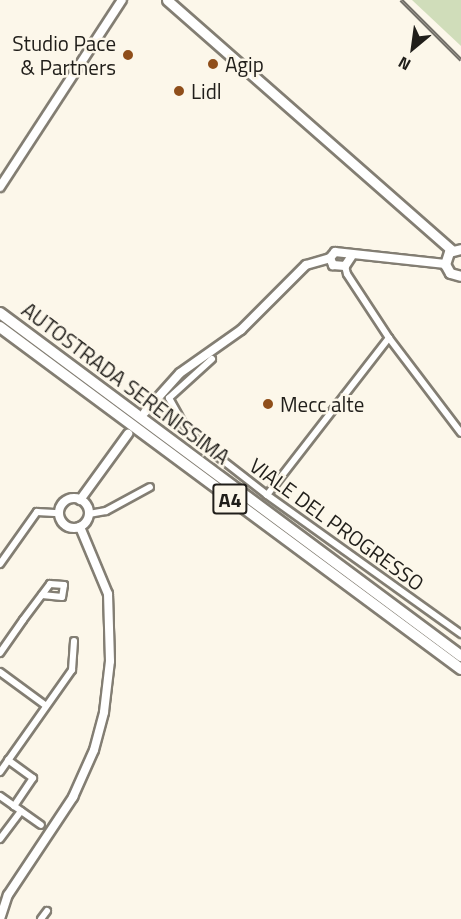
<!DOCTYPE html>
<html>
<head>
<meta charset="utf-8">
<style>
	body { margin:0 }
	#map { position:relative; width:461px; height:919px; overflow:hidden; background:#fcf7ea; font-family:"Titillium Web",sans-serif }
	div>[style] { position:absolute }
	.green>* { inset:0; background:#d0ddba }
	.roads { filter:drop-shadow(2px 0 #837e73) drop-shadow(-2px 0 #837e73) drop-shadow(0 2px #837e73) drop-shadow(0 -2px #837e73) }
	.street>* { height:6px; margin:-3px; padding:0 3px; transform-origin:3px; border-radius:3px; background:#fff }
	.secondary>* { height:8px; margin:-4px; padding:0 4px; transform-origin:4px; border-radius:4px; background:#fff }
	.secondary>.ring { margin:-4px; padding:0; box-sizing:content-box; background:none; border:8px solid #fff; border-radius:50% }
	.primary>* { height:9px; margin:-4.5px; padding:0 4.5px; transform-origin:4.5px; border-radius:4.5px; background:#fff }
	.highway>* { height:10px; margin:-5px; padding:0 5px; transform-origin:5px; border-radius:5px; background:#fff }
	.rail>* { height:4px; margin-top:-2px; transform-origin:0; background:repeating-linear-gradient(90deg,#fcf7ea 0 4.5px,#74716a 0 9px); box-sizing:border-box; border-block:2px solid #74716a }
	.dots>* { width:16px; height:16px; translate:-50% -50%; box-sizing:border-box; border:3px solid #fcf7ea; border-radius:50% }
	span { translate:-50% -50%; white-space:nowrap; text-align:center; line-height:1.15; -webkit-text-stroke:5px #fcf7ea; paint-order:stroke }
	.shield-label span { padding:2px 4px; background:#fcf7ea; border:2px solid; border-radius:4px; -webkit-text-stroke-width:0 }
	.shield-label { font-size:20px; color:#201e1a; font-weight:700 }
	.poi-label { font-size:21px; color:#201e1a }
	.right { translate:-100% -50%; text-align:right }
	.left { translate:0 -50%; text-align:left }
	.street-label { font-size:21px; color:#201e1a }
	.north { position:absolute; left:383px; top:18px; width:60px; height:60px; -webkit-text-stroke:4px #fcf7ea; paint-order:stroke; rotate:209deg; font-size:16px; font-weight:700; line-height:24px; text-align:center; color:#201e1a }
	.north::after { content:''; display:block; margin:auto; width:21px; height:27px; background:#201e1a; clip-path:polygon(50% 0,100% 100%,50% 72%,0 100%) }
</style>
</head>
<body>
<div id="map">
	<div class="green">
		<div style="clip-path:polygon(412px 0,461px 0,461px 46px)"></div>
	</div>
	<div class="roads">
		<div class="street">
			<div style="left:345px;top:266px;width:8px;rotate:76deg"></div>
			<div style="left:347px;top:274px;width:77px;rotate:56.7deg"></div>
			<div style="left:389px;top:338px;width:119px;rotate:52.8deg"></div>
			<div style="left:212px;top:359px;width:58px;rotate:137.8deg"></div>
			<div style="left:169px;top:398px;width:41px;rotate:60.9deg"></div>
			<div style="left:189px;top:434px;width:99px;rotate:38deg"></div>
			<div style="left:267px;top:495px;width:239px;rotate:35.6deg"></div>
			<div style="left:267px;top:495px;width:199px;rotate:-52.2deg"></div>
			<div style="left:89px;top:514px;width:17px;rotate:-10deg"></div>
			<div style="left:106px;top:511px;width:50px;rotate:-28.6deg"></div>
			<div style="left:0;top:564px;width:64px;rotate:-54.6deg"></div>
			<div style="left:37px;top:512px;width:22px;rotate:3deg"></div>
			<div style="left:0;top:653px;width:40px;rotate:-55.1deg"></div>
			<div style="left:23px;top:620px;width:45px;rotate:-53.1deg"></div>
			<div style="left:50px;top:584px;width:14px;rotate:4deg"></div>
			<div style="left:64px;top:585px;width:12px;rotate:99deg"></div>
			<div style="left:62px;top:597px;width:20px;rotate:-174deg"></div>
			<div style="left:0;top:672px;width:56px;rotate:36.3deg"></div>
			<div style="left:8px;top:760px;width:31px;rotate:36deg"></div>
			<div style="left:33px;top:778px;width:34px;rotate:124deg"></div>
			<div style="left:0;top:772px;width:125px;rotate:-54.8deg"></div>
			<div style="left:72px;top:670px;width:29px;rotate:-86deg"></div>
			<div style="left:0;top:796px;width:50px;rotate:35.3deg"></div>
			<div style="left:0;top:839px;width:35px;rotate:-53deg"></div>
			<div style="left:41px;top:919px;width:10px;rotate:-53deg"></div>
		</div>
		<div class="secondary">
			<div style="left:0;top:187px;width:223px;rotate:-56.9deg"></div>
			<div style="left:330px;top:258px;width:8px;rotate:-50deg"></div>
			<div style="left:335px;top:252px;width:111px;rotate:6.2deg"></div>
			<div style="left:330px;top:258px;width:8px;rotate:67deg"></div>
			<div style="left:333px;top:265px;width:12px;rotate:5deg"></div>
			<div style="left:345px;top:266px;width:11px;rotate:-56deg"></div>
			<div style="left:145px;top:412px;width:52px;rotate:-48.1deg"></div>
			<div style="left:180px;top:373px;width:75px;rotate:-35.2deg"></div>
			<div style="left:241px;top:330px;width:92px;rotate:-45deg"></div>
			<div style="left:306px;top:265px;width:25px;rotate:-16deg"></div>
			<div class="ring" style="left:59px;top:498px;width:22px;height:22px"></div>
			<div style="left:80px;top:500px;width:82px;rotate:-54deg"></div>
			<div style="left:0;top:919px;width:25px;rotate:-72deg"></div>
			<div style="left:8px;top:895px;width:118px;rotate:-56.4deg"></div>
			<div style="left:73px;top:797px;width:51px;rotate:-65.9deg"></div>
			<div style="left:94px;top:750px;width:39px;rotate:-75deg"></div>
			<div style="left:104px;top:712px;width:51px;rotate:-83.3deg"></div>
			<div style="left:110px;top:661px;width:67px;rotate:-91.7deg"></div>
			<div style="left:108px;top:594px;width:73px;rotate:-112.7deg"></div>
		</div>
		<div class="primary">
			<div style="left:167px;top:0;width:379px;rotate:41.3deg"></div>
			<div style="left:461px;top:249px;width:12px;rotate:166deg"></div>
			<div style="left:449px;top:252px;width:13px;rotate:108deg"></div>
			<div style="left:445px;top:264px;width:10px;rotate:61deg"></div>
			<div style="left:450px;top:273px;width:11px;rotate:15deg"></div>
		</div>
		<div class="highway">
			<div style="left:0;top:313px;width:575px;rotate:36.65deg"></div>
			<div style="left:0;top:327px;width:574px;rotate:36.57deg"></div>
		</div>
	</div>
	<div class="rail">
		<div style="left:401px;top:0;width:85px;rotate:45deg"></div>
	</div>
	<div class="dots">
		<div style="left:128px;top:55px;background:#8f4e1a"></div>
		<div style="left:213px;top:64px;background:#8f4e1a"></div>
		<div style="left:179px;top:91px;background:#8f4e1a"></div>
		<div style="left:268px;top:404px;background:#8f4e1a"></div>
	</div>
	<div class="shield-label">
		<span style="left:230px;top:499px">A4</span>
	</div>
	<div class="poi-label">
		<span class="right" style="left:116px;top:55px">Studio Pace<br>&amp; Partners</span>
		<span class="left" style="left:225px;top:64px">Agip</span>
		<span class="left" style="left:191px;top:91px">Lidl</span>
		<span class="left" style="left:280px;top:404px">Mecc alte</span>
	</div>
	<div class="street-label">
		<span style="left:126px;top:383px;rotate:37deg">AUTOSTRADA SERENISSIMA</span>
		<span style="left:337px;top:524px;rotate:36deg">VIALE DEL PROGRESSO</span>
	</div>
	<div class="north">N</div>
</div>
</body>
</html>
